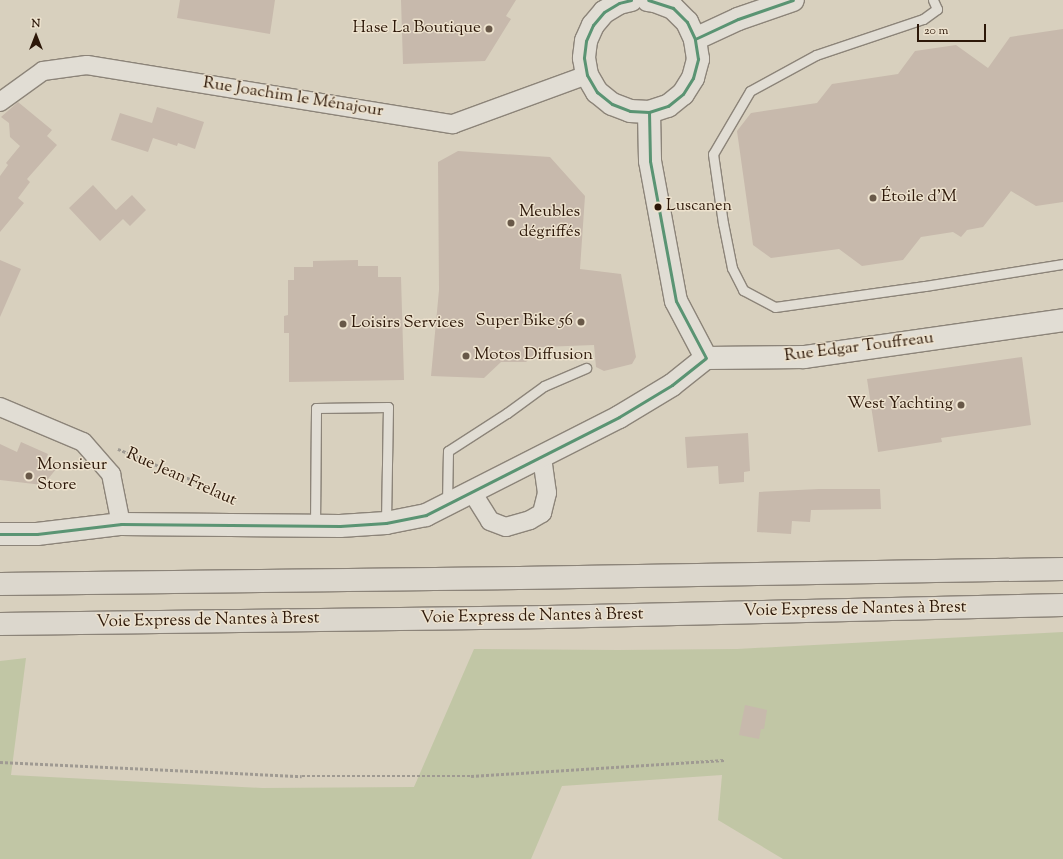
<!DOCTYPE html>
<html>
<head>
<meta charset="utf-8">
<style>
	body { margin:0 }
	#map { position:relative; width:1063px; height:859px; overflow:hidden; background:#d8d0be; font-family:"Sorts Mill Goudy",serif }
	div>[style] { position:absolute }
	.green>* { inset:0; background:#c1c6a5 }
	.building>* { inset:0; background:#c7b9ac }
	.path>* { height:2.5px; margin-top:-1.25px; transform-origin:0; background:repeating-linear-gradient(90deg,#9f9a92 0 3px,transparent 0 5px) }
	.roads { filter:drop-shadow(1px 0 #8c8479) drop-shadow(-1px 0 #8c8479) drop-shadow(0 1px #8c8479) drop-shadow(0 -1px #8c8479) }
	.lane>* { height:9px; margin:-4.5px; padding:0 4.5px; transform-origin:4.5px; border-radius:4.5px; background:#e1ddd4 }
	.street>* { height:18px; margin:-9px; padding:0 9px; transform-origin:9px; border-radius:9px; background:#e1ddd4 }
	.secondary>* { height:22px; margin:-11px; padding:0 11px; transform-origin:11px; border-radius:11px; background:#e1ddd4 }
	.highway>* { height:22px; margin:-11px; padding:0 11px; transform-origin:11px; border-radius:11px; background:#dcd7cd }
	.bus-1>* { height:3px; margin:-1.5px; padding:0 1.5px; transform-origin:1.5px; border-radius:1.5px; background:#5a9473 }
	.dots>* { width:11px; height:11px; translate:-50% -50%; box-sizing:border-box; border:2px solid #ede2ce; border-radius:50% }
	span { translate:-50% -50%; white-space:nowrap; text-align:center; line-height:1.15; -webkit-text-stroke:3px #ede2ce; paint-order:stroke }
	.bus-label { font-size:16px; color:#2c1708 }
	.left { translate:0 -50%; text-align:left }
	.poi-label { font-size:17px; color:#2c1708 }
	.right { translate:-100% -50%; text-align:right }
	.street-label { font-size:17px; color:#2c1708 }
	.north { position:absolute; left:16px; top:16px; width:40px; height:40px; -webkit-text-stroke:3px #ede2ce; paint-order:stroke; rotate:0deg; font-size:11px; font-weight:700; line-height:16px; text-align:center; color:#2c1708 }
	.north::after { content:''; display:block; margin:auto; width:14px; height:18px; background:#2c1708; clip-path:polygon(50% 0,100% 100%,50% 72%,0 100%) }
	.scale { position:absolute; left:917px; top:24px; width:69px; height:18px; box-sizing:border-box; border:2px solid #2c1708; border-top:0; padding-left:5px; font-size:12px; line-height:14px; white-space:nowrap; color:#2c1708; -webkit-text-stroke:3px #ede2ce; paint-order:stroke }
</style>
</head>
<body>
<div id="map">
	<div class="green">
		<div style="clip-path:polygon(1063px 632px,1063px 859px,783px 859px,718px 820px,722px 775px,562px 786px,531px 859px,0 859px,0 661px,26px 658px,11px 775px,262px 788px,414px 787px,474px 649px,618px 650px,737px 649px)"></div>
	</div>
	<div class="building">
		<div style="clip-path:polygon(180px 0,275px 0,270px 34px,177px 18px)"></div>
		<div style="clip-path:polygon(401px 0,516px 0,506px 16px,511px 19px,485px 61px,403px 64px)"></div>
		<div style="clip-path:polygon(1063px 29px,1063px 202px,1036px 206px,1011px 191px,983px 227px,967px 230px,961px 237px,953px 232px,921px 237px,903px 260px,862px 266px,839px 249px,771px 258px,753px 245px,737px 131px,751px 113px,817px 103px,832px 84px,898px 74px,915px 51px,956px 45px,988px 68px,1010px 37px)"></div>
		<div style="clip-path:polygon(18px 102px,52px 130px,47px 136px,57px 145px,27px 179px,30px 182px,18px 198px,24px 203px,0 232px,0 176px,8px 165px,6px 163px,20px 146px,10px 137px,9px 123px,1px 117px)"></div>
		<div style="clip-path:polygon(157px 107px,204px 122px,195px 149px,178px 143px,177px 146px,153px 138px,148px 152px,111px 140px,120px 113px,152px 123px)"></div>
		<div style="clip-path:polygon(458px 151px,550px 157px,585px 196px,580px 269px,621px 274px,636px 357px,632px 364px,604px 371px,596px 367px,594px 345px,542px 347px,526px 362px,501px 362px,484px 378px,431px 376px,439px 290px,438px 162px)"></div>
		<div style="clip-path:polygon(93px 185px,116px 210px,132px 195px,146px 210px,130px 226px,123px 219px,100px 241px,69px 208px)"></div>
		<div style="clip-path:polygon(0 260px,21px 269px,0 317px)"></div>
		<div style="clip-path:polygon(358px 260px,358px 266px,378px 266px,378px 277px,401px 277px,404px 380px,289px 382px,289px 333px,284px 333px,284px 316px,288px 315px,288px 280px,294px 280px,294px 267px,313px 267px,313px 261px)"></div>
		<div style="clip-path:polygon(1022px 357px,1031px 425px,941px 438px,942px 442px,878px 452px,867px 379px)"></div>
		<div style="clip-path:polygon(748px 433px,750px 471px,744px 472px,744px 482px,719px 484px,718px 466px,687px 468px,685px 437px)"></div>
		<div style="clip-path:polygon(21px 442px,48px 454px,44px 463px,57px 468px,43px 485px,0 480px,0 444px,17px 452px)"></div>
		<div style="clip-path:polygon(819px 489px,880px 489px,881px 509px,811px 510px,810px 522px,792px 521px,791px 534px,757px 532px,759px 492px)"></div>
		<div style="clip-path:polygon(745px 705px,767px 710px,764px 729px,761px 729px,759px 739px,739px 735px)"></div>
	</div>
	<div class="path">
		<div style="left:118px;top:449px;width:109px;rotate:22.6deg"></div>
		<div style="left:219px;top:491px;width:20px;rotate:30deg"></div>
		<div style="left:0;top:762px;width:302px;rotate:2.7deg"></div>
		<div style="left:302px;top:776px;width:169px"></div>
		<div style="left:471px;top:776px;width:254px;rotate:-3.6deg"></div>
	</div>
	<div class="roads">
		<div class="lane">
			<div style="left:933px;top:0;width:10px;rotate:66deg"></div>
			<div style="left:937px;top:9px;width:17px;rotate:144deg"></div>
			<div style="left:923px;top:19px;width:113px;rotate:161.4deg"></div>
			<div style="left:816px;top:55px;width:75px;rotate:151.4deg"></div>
			<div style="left:750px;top:91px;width:73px;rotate:120.4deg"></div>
			<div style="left:713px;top:154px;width:70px;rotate:81.8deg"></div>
			<div style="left:723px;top:223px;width:46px;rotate:78.7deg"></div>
			<div style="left:732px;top:268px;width:25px;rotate:63deg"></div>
			<div style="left:743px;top:290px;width:36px;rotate:28deg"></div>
			<div style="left:775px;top:307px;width:151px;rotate:-8deg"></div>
			<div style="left:925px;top:286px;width:140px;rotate:-9.1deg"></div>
			<div style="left:447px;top:503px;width:52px;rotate:-88.9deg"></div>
			<div style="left:448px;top:451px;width:70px;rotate:-32.8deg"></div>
			<div style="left:507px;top:413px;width:46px;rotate:-36.1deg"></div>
			<div style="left:544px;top:386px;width:46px;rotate:-23.2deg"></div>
			<div style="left:315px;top:526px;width:118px;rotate:-89.5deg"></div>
			<div style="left:316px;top:408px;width:72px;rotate:-0.8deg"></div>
			<div style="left:388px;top:407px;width:116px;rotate:91deg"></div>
		</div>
		<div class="street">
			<div style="left:0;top:102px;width:53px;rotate:-35.8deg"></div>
			<div style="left:43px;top:71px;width:44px;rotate:-7.8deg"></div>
			<div style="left:87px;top:65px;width:371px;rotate:9.2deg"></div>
			<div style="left:453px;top:124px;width:143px;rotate:-20.1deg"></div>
			<div style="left:0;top:407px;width:90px;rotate:22.9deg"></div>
			<div style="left:83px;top:442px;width:43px;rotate:48.8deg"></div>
			<div style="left:111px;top:474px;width:51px;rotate:78.7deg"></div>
			<div style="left:472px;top:492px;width:34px;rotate:58deg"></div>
			<div style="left:490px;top:521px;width:17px;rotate:21deg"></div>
			<div style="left:506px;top:527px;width:25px;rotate:-16deg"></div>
			<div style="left:530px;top:520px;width:14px;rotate:-30deg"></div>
			<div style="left:542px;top:513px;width:21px;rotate:-76deg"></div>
			<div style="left:547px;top:493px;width:37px;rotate:-98deg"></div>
		</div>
		<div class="secondary">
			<div style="left:631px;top:0;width:12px;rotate:166deg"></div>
			<div style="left:619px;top:3px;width:17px;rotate:149deg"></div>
			<div style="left:604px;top:12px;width:17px;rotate:130deg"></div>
			<div style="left:593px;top:25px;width:17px;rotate:114deg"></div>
			<div style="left:586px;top:41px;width:17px;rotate:97deg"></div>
			<div style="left:584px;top:58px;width:17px;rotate:80deg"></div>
			<div style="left:587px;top:75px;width:20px;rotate:60deg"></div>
			<div style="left:597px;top:92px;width:19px;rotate:39deg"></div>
			<div style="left:612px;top:104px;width:19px;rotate:21deg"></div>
			<div style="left:630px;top:111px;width:19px;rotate:3deg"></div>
			<div style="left:649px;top:112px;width:20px;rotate:-18deg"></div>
			<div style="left:668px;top:106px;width:19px;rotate:-39deg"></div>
			<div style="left:683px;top:94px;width:19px;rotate:-58deg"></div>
			<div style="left:693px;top:78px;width:20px;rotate:-75deg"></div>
			<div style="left:698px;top:59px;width:20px;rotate:-99deg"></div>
			<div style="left:695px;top:39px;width:19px;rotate:-115deg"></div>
			<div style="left:687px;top:22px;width:20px;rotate:-135deg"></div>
			<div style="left:673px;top:8px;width:19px;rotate:-159deg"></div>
			<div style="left:655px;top:1px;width:7px;rotate:-172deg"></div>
			<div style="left:695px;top:39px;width:47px;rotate:-24.9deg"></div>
			<div style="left:738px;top:19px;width:58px;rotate:-19.1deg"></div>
			<div style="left:649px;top:112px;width:49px;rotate:88.8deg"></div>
			<div style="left:650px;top:161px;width:142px;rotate:79.5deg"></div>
			<div style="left:676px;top:301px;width:64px;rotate:62.2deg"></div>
			<div style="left:0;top:534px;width:37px"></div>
			<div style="left:37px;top:534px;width:85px;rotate:-6.8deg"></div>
			<div style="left:121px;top:524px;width:219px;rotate:0.5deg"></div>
			<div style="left:340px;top:526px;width:46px;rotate:-3.7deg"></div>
			<div style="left:386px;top:523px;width:41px;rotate:-11.3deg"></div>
			<div style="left:426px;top:515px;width:216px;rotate:-26.9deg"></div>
			<div style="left:619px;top:417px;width:62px;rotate:-31.1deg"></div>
			<div style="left:672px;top:385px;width:43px;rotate:-38.5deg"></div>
			<div style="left:706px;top:358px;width:98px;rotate:-0.6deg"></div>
			<div style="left:804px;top:357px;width:262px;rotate:-8.1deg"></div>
		</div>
		<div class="highway">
			<div style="left:0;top:584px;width:519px;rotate:-0.66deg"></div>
			<div style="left:519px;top:578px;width:544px;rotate:-0.95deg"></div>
			<div style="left:0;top:624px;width:548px;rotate:-0.73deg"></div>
			<div style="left:548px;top:617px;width:515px;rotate:-1.33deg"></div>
		</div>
	</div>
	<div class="bus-1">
		<div style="left:631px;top:0;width:12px;rotate:166deg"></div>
		<div style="left:619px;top:3px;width:17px;rotate:149deg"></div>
		<div style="left:604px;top:12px;width:17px;rotate:130deg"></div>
		<div style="left:593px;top:25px;width:17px;rotate:114deg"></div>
		<div style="left:586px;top:41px;width:17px;rotate:97deg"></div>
		<div style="left:584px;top:58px;width:17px;rotate:80deg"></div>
		<div style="left:587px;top:75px;width:20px;rotate:60deg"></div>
		<div style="left:597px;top:92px;width:19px;rotate:39deg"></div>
		<div style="left:612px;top:104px;width:19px;rotate:21deg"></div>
		<div style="left:630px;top:111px;width:19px;rotate:3deg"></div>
		<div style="left:649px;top:112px;width:20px;rotate:-18deg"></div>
		<div style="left:668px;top:106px;width:19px;rotate:-39deg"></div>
		<div style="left:683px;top:94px;width:19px;rotate:-58deg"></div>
		<div style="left:693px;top:78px;width:20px;rotate:-75deg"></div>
		<div style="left:698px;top:59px;width:20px;rotate:-99deg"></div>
		<div style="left:695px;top:39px;width:19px;rotate:-115deg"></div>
		<div style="left:687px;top:22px;width:20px;rotate:-135deg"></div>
		<div style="left:673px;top:8px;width:26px;rotate:-162deg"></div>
		<div style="left:695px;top:39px;width:47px;rotate:-24.9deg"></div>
		<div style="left:738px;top:19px;width:58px;rotate:-19.1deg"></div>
		<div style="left:649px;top:112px;width:49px;rotate:88.8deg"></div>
		<div style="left:650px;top:161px;width:142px;rotate:79.5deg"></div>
		<div style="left:676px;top:301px;width:64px;rotate:62.2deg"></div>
		<div style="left:0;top:534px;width:37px"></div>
		<div style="left:37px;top:534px;width:85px;rotate:-6.8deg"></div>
		<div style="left:121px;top:524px;width:219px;rotate:0.5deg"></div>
		<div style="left:340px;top:526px;width:46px;rotate:-3.7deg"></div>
		<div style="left:386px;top:523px;width:41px;rotate:-11.3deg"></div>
		<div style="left:426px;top:515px;width:216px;rotate:-26.9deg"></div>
		<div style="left:619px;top:417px;width:62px;rotate:-31.1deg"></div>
		<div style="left:672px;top:385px;width:43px;rotate:-38.5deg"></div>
	</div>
	<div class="dots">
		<div style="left:489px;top:29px;background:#685848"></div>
		<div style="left:873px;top:198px;background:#685848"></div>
		<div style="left:658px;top:207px;background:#2c1708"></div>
		<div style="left:511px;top:223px;background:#685848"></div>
		<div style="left:581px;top:322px;background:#685848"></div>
		<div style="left:343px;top:324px;background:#685848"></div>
		<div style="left:466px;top:356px;background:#685848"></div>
		<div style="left:961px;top:405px;background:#685848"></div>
		<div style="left:29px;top:476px;background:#685848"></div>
	</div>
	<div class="bus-label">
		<span class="left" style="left:666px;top:207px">Luscanen</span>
	</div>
	<div class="poi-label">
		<span class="right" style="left:481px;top:29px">Hase La Boutique</span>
		<span class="left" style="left:881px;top:198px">Étoile d'M</span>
		<span class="left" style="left:519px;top:223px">Meubles<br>dégriffés</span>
		<span class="right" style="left:573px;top:322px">Super Bike 56</span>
		<span class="left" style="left:351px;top:324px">Loisirs Services</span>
		<span class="left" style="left:474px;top:356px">Motos Diffusion</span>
		<span class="right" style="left:953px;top:405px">West Yachting</span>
		<span class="left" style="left:37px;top:476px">Monsieur<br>Store</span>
	</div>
	<div class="street-label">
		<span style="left:293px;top:98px;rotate:9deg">Rue Joachim le Ménajour</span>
		<span style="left:859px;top:348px;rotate:-7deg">Rue Edgar Touffreau</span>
		<span style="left:181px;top:478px;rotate:24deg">Rue Jean Frelaut</span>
		<span style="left:855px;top:610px;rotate:-1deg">Voie Express de Nantes à Brest</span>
		<span style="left:532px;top:617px;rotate:-1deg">Voie Express de Nantes à Brest</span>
		<span style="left:208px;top:621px;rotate:-1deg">Voie Express de Nantes à Brest</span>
	</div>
	<div class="north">N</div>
	<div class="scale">20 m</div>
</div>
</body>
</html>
